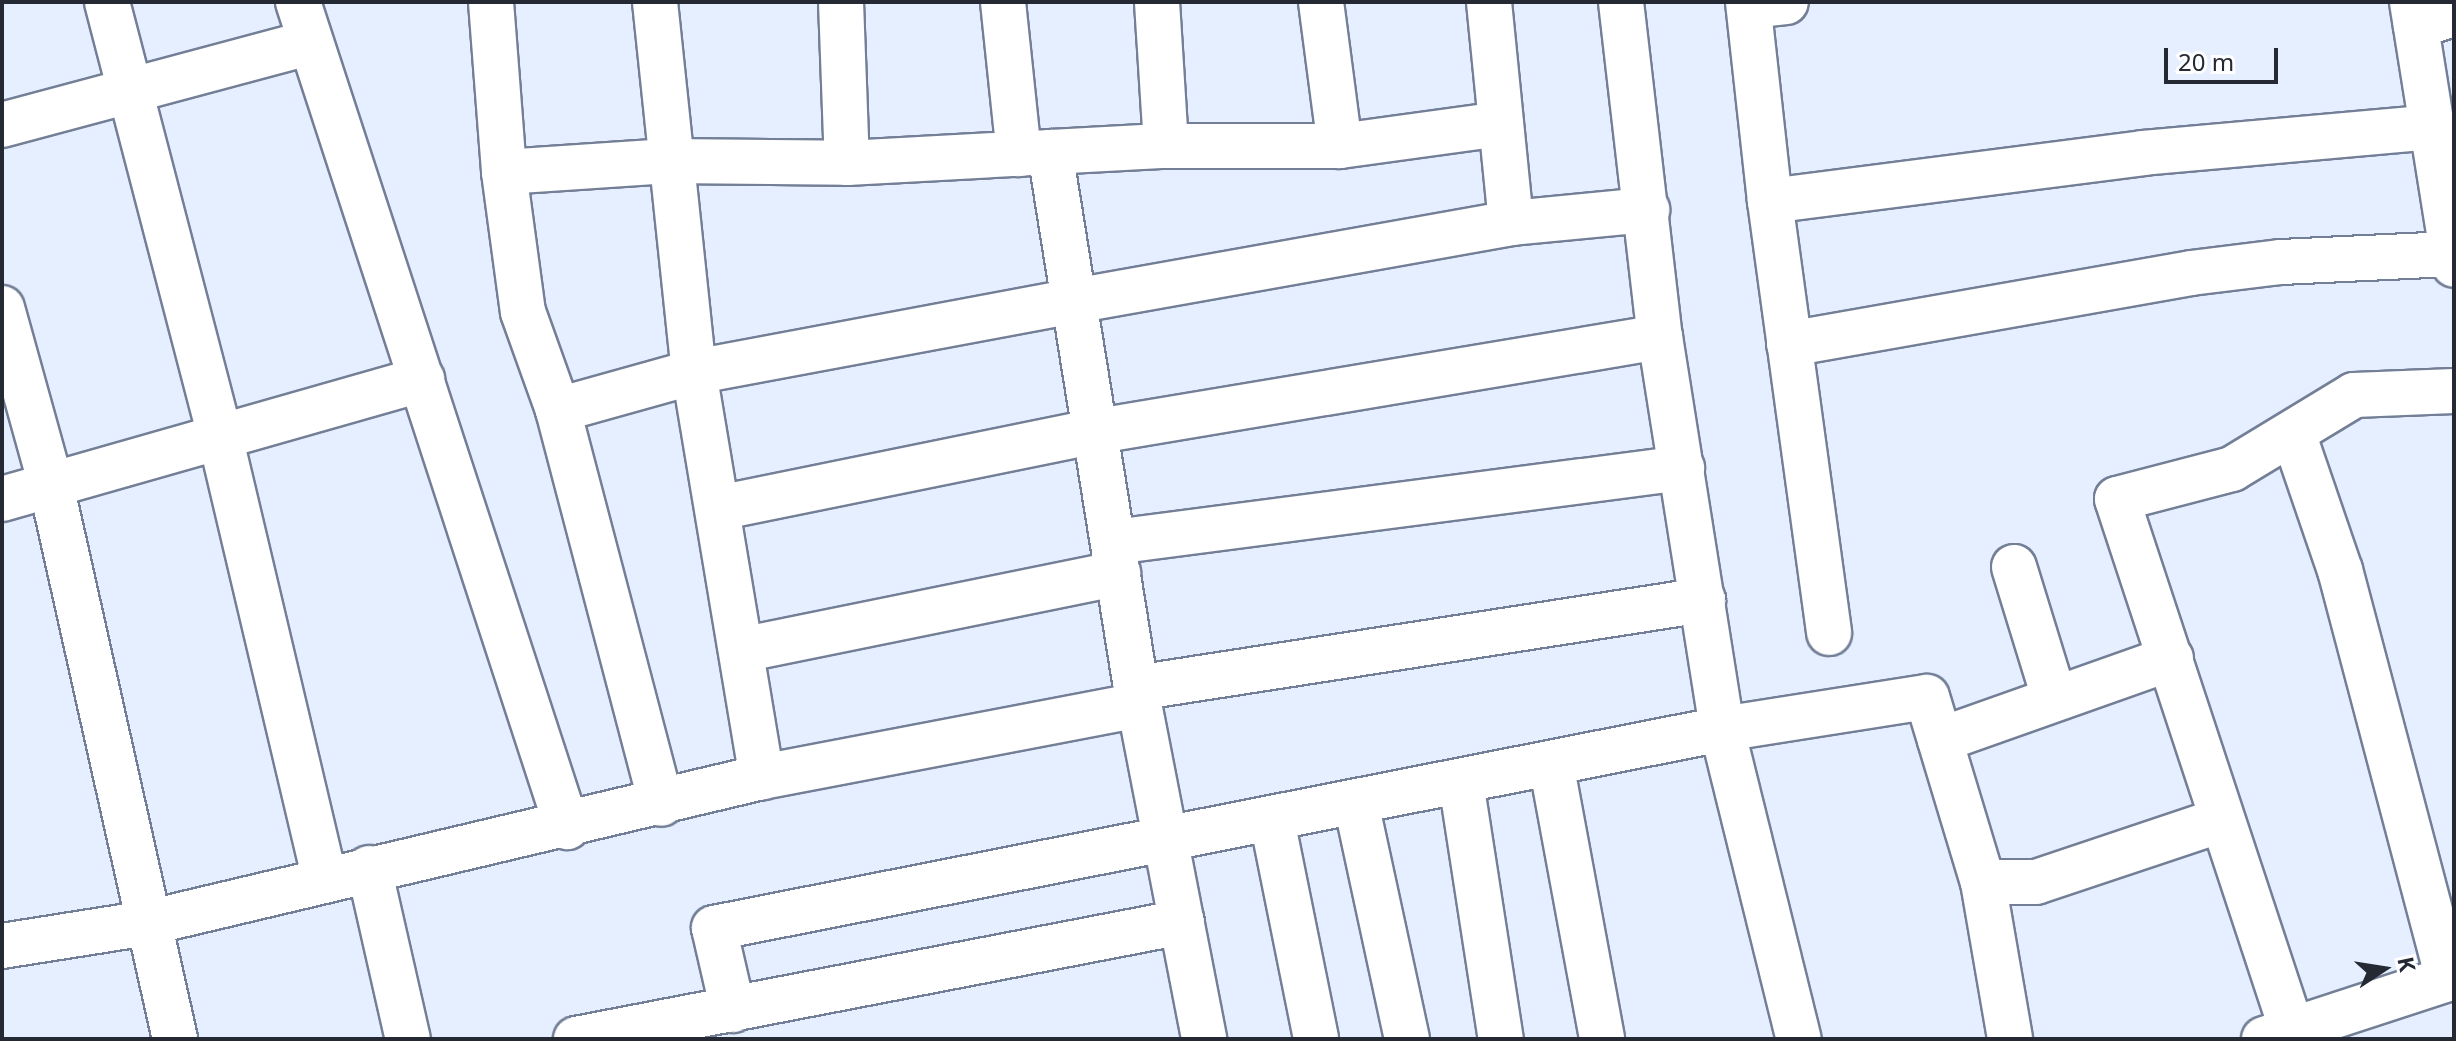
<!DOCTYPE html>
<html>
<head>
<meta charset="utf-8">
<style>
	body { margin:0 }
	#map { position:relative; width:2456px; height:1041px; overflow:hidden; background:#e6efff; font-family:"Noto Sans",sans-serif }
	div>[style] { position:absolute }
	.roads { filter:drop-shadow(2px 0 #737f96) drop-shadow(-2px 0 #737f96) drop-shadow(0 2px #737f96) drop-shadow(0 -2px #737f96) }
	.street>* { height:44px; margin:-22px; padding:0 22px; transform-origin:22px; border-radius:22px; background:#fff }
	.secondary>* { height:44px; margin:-22px; padding:0 22px; transform-origin:22px; border-radius:22px; background:#fff }
	span { translate:-50% -50%; white-space:nowrap; text-align:center; line-height:1.15; -webkit-text-stroke:8px #fff; paint-order:stroke }
	.frame { position:absolute; inset:0; border:4px solid #242933; pointer-events:none }
	.north { position:absolute; left:2344px; top:929px; width:80px; height:80px; -webkit-text-stroke:6px #fff; paint-order:stroke; rotate:78deg; font-size:22px; font-weight:700; line-height:32px; text-align:center; color:#242933 }
	.north::after { content:''; display:block; margin:auto; width:28px; height:36px; background:#242933; clip-path:polygon(50% 0,100% 100%,50% 72%,0 100%) }
	.scale { position:absolute; left:2164px; top:48px; width:114px; height:36px; box-sizing:border-box; border:4px solid #242933; border-top:0; padding-left:10px; font-size:24px; line-height:28px; white-space:nowrap; color:#242933; -webkit-text-stroke:6px #fff; paint-order:stroke }
</style>
</head>
<body>
<div id="map">
	<div class="roads">
		<div class="street">
			<div style="left:107px;top:2px;width:448px;rotate:75.4deg"></div>
			<div style="left:220px;top:436px;width:456px;rotate:76.7deg"></div>
			<div style="left:298px;top:2px;width:868px;rotate:71.94deg"></div>
			<div style="left:491px;top:2px;width:170px;rotate:85.6deg"></div>
			<div style="left:504px;top:172px;width:141px;rotate:82.3deg"></div>
			<div style="left:523px;top:312px;width:104px;rotate:70.3deg"></div>
			<div style="left:558px;top:410px;width:407px;rotate:75.3deg"></div>
			<div style="left:655px;top:2px;width:372px;rotate:84deg"></div>
			<div style="left:694px;top:372px;width:411px;rotate:80.5deg"></div>
			<div style="left:841px;top:2px;width:161px;rotate:87.9deg"></div>
			<div style="left:1003px;top:2px;width:153px;rotate:84deg"></div>
			<div style="left:1157px;top:2px;width:144px;rotate:86.4deg"></div>
			<div style="left:1321px;top:2px;width:145px;rotate:82.5deg"></div>
			<div style="left:1489px;top:2px;width:222px;rotate:84.3deg"></div>
			<div style="left:1621px;top:2px;width:337px;rotate:83.4deg"></div>
			<div style="left:1660px;top:337px;width:397px;rotate:81deg"></div>
			<div style="left:1722px;top:729px;width:319px;rotate:76.1deg"></div>
			<div style="left:1748px;top:2px;width:200px;rotate:83.7deg"></div>
			<div style="left:1770px;top:201px;width:436px;rotate:82.2deg"></div>
			<div style="left:1749px;top:6px;width:37px;rotate:-6deg"></div>
			<div style="left:2416px;top:26px;width:40px;rotate:-18deg"></div>
			<div style="left:2px;top:125px;width:318px;rotate:-15deg"></div>
			<div style="left:1050px;top:152px;width:543px;rotate:80.88deg"></div>
			<div style="left:1136px;top:688px;width:358px;rotate:79deg"></div>
			<div style="left:504px;top:172px;width:165px;rotate:-3.8deg"></div>
			<div style="left:669px;top:161px;width:178px;rotate:0.6deg"></div>
			<div style="left:847px;top:163px;width:319px;rotate:-3.1deg"></div>
			<div style="left:1166px;top:146px;width:174px"></div>
			<div style="left:1340px;top:146px;width:162px;rotate:-7.8deg"></div>
			<div style="left:1770px;top:201px;width:376px;rotate:-7.3deg"></div>
			<div style="left:2143px;top:153px;width:291px;rotate:-5.1deg"></div>
			<div style="left:2px;top:308px;width:184px;rotate:74.5deg"></div>
			<div style="left:51px;top:485px;width:568px;rotate:77.38deg"></div>
			<div style="left:1789px;top:344px;width:408px;rotate:-10deg"></div>
			<div style="left:2191px;top:273px;width:91px;rotate:-7deg"></div>
			<div style="left:2281px;top:262px;width:171px;rotate:-2.7deg"></div>
			<div style="left:558px;top:410px;width:141px;rotate:-15.6deg"></div>
			<div style="left:694px;top:372px;width:387px;rotate:-10.6deg"></div>
			<div style="left:1074px;top:301px;width:444px;rotate:-10.1deg"></div>
			<div style="left:1511px;top:223px;width:137px;rotate:-5.5deg"></div>
			<div style="left:2294px;top:436px;width:142px;rotate:71.1deg"></div>
			<div style="left:2340px;top:570px;width:423px;rotate:75.2deg"></div>
			<div style="left:2px;top:499px;width:437px;rotate:-15.9deg"></div>
			<div style="left:718px;top:508px;width:388px;rotate:-11.5deg"></div>
			<div style="left:1098px;top:431px;width:570px;rotate:-9.5deg"></div>
			<div style="left:1114px;top:542px;width:573px;rotate:-7.42deg"></div>
			<div style="left:2014px;top:567px;width:136px;rotate:72.9deg"></div>
			<div style="left:741px;top:650px;width:385px;rotate:-11.5deg"></div>
			<div style="left:1136px;top:688px;width:574px;rotate:-8.82deg"></div>
			<div style="left:1940px;top:740px;width:245px;rotate:-19.5deg"></div>
			<div style="left:1551px;top:763px;width:281px;rotate:79.5deg"></div>
			<div style="left:1461px;top:782px;width:260px;rotate:81.2deg"></div>
			<div style="left:1356px;top:803px;width:241px;rotate:77.8deg"></div>
			<div style="left:1272px;top:820px;width:223px;rotate:78.6deg"></div>
			<div style="left:369px;top:868px;width:175px;rotate:77.2deg"></div>
			<div style="left:1983px;top:882px;width:53px"></div>
			<div style="left:2036px;top:882px;width:195px;rotate:-18.5deg"></div>
			<div style="left:2px;top:946px;width:147px;rotate:-9deg"></div>
			<div style="left:147px;top:923px;width:632px;rotate:-13.35deg"></div>
			<div style="left:762px;top:777px;width:384px;rotate:-10.8deg"></div>
			<div style="left:733px;top:1010px;width:84px;rotate:-103deg"></div>
			<div style="left:714px;top:928px;width:1027px;rotate:-11.17deg"></div>
			<div style="left:1722px;top:729px;width:207px;rotate:-8.9deg"></div>
			<div style="left:1927px;top:697px;width:193px;rotate:73.2deg"></div>
			<div style="left:1983px;top:882px;width:159px;rotate:80.2deg"></div>
			<div style="left:2292px;top:1030px;width:559px;rotate:-108.24deg"></div>
			<div style="left:2117px;top:499px;width:119px;rotate:-14.6deg"></div>
			<div style="left:2232px;top:469px;width:143px;rotate:-31.2deg"></div>
			<div style="left:2354px;top:395px;width:100px;rotate:-2.3deg"></div>
			<div style="left:576px;top:1039px;width:617px;rotate:-10.93deg"></div>
			<div style="left:2264px;top:1039px;width:200px;rotate:-18.1deg"></div>
		</div>
		<div class="secondary">
			<div style="left:2412px;top:2px;width:266px;rotate:80.9deg"></div>
		</div>
	</div>
	<div class="frame"></div>
	<div class="north">K</div>
	<div class="scale">20 m</div>
</div>
</body>
</html>
